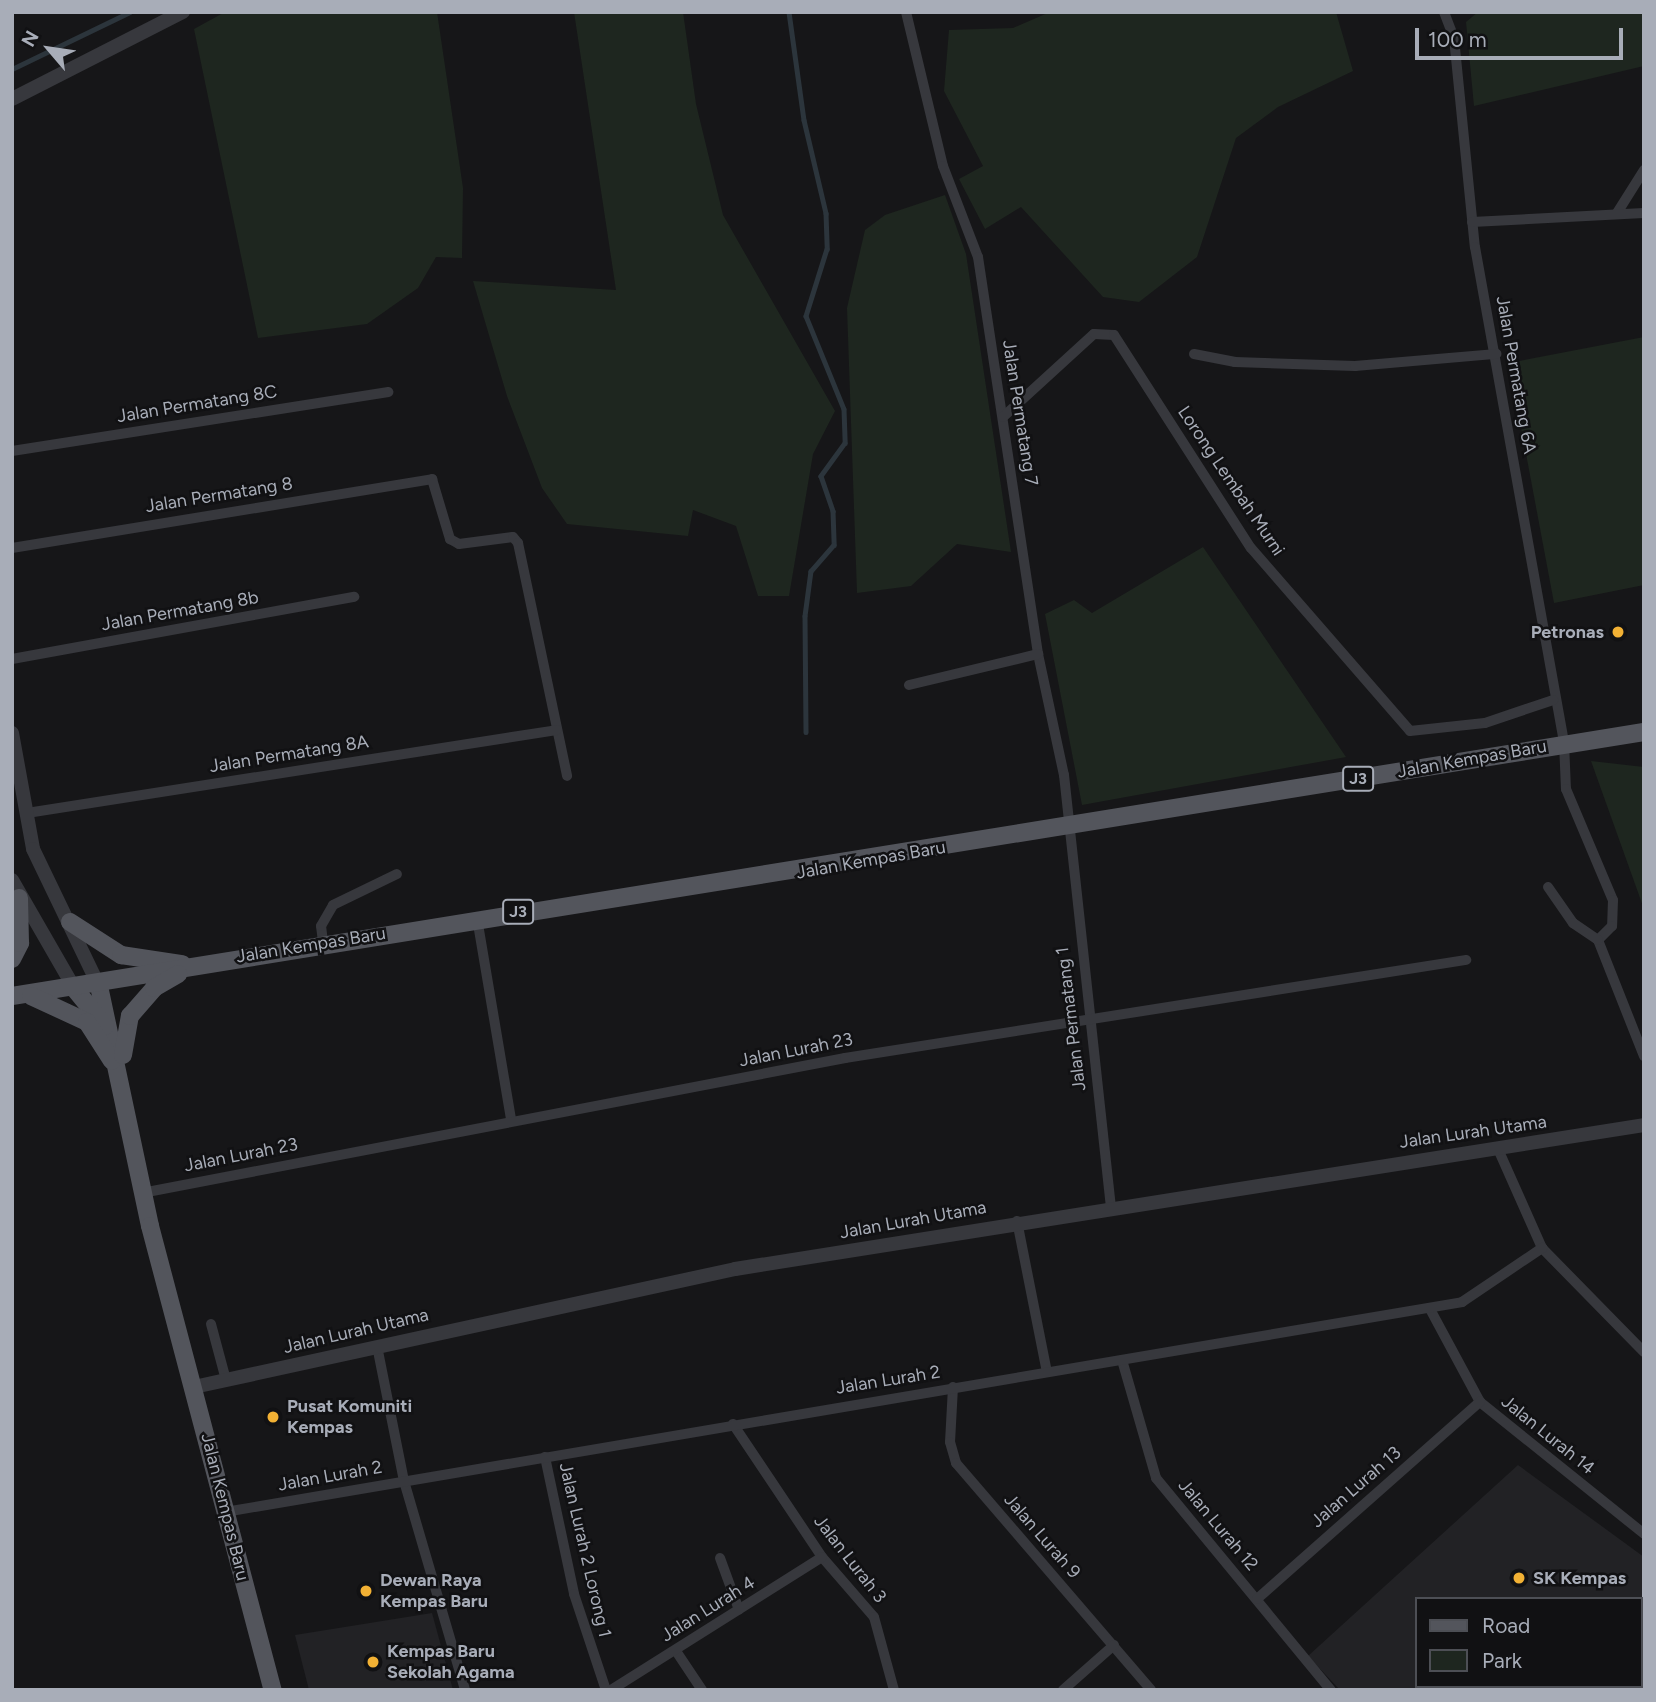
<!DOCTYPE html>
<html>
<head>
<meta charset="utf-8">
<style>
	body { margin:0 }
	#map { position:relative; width:1656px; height:1702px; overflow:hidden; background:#161618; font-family:Figtree,sans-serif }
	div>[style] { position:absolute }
	.built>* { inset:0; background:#222225 }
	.green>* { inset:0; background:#1e261f }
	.stream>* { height:4.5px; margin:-2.25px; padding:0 2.25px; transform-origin:2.25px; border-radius:2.25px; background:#2c353c }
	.minor>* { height:10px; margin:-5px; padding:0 5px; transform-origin:5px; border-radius:5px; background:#37383d }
	.tertiary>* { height:14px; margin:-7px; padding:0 7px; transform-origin:7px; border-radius:7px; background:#37383d }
	.primary>* { height:18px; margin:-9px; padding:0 9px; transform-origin:9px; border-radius:9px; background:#53555c }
	.dots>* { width:19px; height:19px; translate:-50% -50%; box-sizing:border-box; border:4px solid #111113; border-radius:50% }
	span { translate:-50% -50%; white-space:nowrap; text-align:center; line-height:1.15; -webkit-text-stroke:5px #111113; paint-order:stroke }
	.shield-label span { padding:2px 5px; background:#111113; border:2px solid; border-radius:5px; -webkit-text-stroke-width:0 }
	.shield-label { font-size:16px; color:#a8adb8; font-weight:700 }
	.street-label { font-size:18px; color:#a8adb8 }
	.poi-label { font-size:18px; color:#a8adb8; font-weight:700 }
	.right { translate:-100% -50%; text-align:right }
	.left { translate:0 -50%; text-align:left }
	.frame { position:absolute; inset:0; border:14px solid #a8adb8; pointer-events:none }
	.legend { position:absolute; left:1415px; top:1597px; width:228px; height:91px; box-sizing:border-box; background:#111113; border:2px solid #4d4f55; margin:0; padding:9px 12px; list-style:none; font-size:21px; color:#a8adb8 }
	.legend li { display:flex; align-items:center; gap:14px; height:35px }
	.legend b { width:35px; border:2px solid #4d4f55 }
	.north { position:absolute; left:14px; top:14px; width:70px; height:70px; -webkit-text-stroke:5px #111113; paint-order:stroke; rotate:299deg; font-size:19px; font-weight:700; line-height:28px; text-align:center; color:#a8adb8 }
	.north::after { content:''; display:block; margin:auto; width:24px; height:32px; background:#a8adb8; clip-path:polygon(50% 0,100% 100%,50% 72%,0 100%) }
	.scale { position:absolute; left:1415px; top:28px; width:208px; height:32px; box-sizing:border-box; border:4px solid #a8adb8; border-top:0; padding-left:9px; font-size:21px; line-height:24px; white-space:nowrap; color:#a8adb8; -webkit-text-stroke:5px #111113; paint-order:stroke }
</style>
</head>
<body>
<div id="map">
	<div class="built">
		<div style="clip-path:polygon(evenodd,1518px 1465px,1644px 1557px,1644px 1690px,1340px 1690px,1308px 1656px,1518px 1465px,1416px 1599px,1640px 1599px,1640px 1686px,1416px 1686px,1416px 1599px)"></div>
		<div style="clip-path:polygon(432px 1613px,453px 1690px,309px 1690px,295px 1635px)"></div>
	</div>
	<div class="green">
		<div style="clip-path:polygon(225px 12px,437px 12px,463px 188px,462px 258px,436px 257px,418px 288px,367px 324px,258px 338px,194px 29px)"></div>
		<div style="clip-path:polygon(574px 12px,683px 12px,696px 104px,723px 215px,835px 411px,813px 454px,789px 596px,758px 596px,736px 526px,693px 510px,688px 536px,567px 524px,542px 488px,507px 396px,473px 281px,616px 290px)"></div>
		<div style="clip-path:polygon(1050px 12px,1336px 12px,1353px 71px,1278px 107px,1236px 138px,1197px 257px,1139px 302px,1103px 297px,1021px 207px,985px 229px,959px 179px,983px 166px,944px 91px,949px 30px,1013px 28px)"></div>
		<div style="clip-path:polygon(1478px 12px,1644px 12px,1644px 66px,1474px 106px,1466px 22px)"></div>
		<div style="clip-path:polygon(945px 195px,966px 254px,1011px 552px,957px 544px,911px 586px,857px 593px,847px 308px,865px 230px,885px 215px)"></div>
		<div style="clip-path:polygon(1644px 337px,1644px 585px,1554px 603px,1509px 363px)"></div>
		<div style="clip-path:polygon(1203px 547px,1346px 757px,1082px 805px,1045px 614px,1074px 600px,1092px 613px)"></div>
		<div style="clip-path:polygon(1591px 761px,1644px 767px,1644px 909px)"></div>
	</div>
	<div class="stream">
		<div style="left:789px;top:12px;width:109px;rotate:82.1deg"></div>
		<div style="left:804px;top:120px;width:96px;rotate:76.7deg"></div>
		<div style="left:826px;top:213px;width:36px;rotate:88deg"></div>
		<div style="left:827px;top:249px;width:70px;rotate:107.4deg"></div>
		<div style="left:806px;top:316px;width:100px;rotate:67.8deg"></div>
		<div style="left:844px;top:409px;width:34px;rotate:88deg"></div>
		<div style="left:845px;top:443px;width:41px;rotate:126deg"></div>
		<div style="left:821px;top:476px;width:37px;rotate:71deg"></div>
		<div style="left:833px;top:511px;width:34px;rotate:88deg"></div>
		<div style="left:834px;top:545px;width:35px;rotate:131deg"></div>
		<div style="left:811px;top:571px;width:45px;rotate:97.6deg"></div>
		<div style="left:805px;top:616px;width:116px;rotate:89.5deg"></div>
		<div style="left:12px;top:69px;width:131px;rotate:-25.8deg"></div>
	</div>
	<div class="minor">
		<div style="left:906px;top:12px;width:158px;rotate:76.5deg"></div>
		<div style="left:943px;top:166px;width:97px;rotate:69deg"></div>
		<div style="left:978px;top:257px;width:402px;rotate:81.4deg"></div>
		<div style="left:1038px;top:654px;width:124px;rotate:77.9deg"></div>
		<div style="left:1064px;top:775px;width:435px;rotate:83.8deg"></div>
		<div style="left:1444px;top:12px;width:28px;rotate:69deg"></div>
		<div style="left:1454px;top:38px;width:210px;rotate:84.3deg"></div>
		<div style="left:1475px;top:247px;width:503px;rotate:79.81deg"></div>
		<div style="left:1564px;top:742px;width:47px;rotate:87.6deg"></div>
		<div style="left:1566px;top:789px;width:121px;rotate:67.1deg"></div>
		<div style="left:1613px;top:900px;width:26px;rotate:92deg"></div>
		<div style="left:1612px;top:926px;width:20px;rotate:135deg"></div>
		<div style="left:1598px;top:940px;width:125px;rotate:68.4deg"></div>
		<div style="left:1617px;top:213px;width:51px;rotate:-57.9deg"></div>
		<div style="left:1472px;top:222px;width:172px;rotate:-3deg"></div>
		<div style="left:1194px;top:354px;width:42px;rotate:11deg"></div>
		<div style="left:1235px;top:362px;width:120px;rotate:1.9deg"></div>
		<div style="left:1355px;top:366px;width:142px;rotate:-4.9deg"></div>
		<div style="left:1003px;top:417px;width:123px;rotate:-42.4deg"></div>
		<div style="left:1094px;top:334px;width:20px;rotate:3deg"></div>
		<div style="left:1114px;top:335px;width:253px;rotate:57.3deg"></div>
		<div style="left:1251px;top:548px;width:242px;rotate:49deg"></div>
		<div style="left:1410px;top:731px;width:75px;rotate:-6.1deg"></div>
		<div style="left:1485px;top:723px;width:72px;rotate:-18.7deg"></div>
		<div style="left:12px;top:451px;width:381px;rotate:-8.9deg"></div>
		<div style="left:12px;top:548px;width:426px;rotate:-9.3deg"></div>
		<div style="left:432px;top:479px;width:63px;rotate:73.3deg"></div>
		<div style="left:450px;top:539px;width:10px;rotate:29deg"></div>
		<div style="left:459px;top:544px;width:54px;rotate:-7.4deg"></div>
		<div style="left:513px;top:537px;width:8px;rotate:50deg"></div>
		<div style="left:518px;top:543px;width:238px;rotate:78.1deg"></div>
		<div style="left:12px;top:659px;width:348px;rotate:-10.3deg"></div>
		<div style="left:909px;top:685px;width:133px;rotate:-13.5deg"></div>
		<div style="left:27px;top:813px;width:536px;rotate:-8.9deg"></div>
		<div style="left:1548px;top:887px;width:44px;rotate:55.2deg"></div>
		<div style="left:1573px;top:923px;width:30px;rotate:34deg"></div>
		<div style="left:477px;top:918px;width:205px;rotate:80.4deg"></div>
		<div style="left:323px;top:942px;width:16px;rotate:-97deg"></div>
		<div style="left:321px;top:926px;width:24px;rotate:-60deg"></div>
		<div style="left:333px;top:905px;width:71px;rotate:-25.8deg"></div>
		<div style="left:1498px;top:1149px;width:108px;rotate:66deg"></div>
		<div style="left:1542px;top:1248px;width:146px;rotate:45.6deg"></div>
		<div style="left:142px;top:1193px;width:716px;rotate:-10.87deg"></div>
		<div style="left:845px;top:1058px;width:629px;rotate:-8.97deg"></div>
		<div style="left:1017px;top:1221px;width:154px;rotate:78.8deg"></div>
		<div style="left:1430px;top:1309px;width:106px;rotate:61.7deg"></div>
		<div style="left:1480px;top:1402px;width:211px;rotate:38.8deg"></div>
		<div style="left:211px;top:1324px;width:58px;rotate:75deg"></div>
		<div style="left:377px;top:1346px;width:138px;rotate:78.7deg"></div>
		<div style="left:404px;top:1481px;width:218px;rotate:73.7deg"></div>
		<div style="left:1122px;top:1360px;width:123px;rotate:73.9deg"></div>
		<div style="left:1156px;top:1478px;width:275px;rotate:50.5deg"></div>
		<div style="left:953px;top:1387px;width:55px;rotate:93.1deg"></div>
		<div style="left:950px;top:1442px;width:22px;rotate:74deg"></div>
		<div style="left:956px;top:1463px;width:299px;rotate:49.3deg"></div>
		<div style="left:733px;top:1424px;width:160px;rotate:56.2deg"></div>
		<div style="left:822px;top:1557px;width:79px;rotate:49.1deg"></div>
		<div style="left:874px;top:1617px;width:76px;rotate:74.7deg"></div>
		<div style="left:545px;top:1457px;width:140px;rotate:78deg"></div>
		<div style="left:574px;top:1594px;width:101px;rotate:71.6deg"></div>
		<div style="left:225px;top:1512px;width:1255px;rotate:-9.63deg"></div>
		<div style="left:1462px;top:1302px;width:97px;rotate:-34deg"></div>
		<div style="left:720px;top:1558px;width:55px;rotate:69.9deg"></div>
		<div style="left:1257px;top:1599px;width:298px;rotate:-41.5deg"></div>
		<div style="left:676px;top:1651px;width:47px;rotate:56.3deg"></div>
		<div style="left:611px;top:1690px;width:249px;rotate:-32.2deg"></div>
		<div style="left:1063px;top:1690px;width:68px;rotate:-41.4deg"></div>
	</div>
	<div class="tertiary">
		<div style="left:12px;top:99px;width:192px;rotate:-27deg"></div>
		<div style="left:12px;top:733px;width:118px;rotate:79.7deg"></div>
		<div style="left:33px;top:849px;width:152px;rotate:64.3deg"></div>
		<div style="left:12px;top:880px;width:125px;rotate:60.1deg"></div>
		<div style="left:194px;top:1387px;width:554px;rotate:-12.3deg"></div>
		<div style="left:735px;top:1269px;width:920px;rotate:-9deg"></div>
	</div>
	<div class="primary">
		<div style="left:70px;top:922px;width:61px;rotate:32.9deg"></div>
		<div style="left:121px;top:955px;width:62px;rotate:8.4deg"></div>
		<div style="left:12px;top:959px;width:18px;rotate:-63deg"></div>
		<div style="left:20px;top:943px;width:45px;rotate:-91.3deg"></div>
		<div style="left:99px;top:986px;width:245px;rotate:78deg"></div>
		<div style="left:150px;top:1226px;width:480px;rotate:75.2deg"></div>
		<div style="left:74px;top:988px;width:49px;rotate:50.8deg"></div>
		<div style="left:12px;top:996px;width:1653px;rotate:-9.19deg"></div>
		<div style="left:31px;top:996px;width:62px;rotate:24.9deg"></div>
		<div style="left:87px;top:1022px;width:46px;rotate:57.3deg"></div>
		<div style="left:123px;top:1055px;width:40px;rotate:-80deg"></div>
		<div style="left:130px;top:1016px;width:37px;rotate:-49deg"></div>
		<div style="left:154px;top:988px;width:28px;rotate:-30deg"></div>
	</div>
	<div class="dots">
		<div style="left:1618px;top:632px;background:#f2b134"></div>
		<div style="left:273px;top:1417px;background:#f2b134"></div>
		<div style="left:1519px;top:1578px;background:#f2b134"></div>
		<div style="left:366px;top:1591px;background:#f2b134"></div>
		<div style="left:373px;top:1662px;background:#f2b134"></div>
	</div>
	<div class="shield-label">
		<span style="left:1358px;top:779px">J3</span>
		<span style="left:518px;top:912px">J3</span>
	</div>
	<div class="street-label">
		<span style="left:1516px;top:375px;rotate:80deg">Jalan Permatang 6A</span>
		<span style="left:197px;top:404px;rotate:-9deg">Jalan Permatang 8C</span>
		<span style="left:1020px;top:413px;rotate:81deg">Jalan Permatang 7</span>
		<span style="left:1231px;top:481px;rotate:56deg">Lorong Lembah Murni</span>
		<span style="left:219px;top:495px;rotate:-9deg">Jalan Permatang 8</span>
		<span style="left:180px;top:611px;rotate:-10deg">Jalan Permatang 8b</span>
		<span style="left:289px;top:754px;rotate:-9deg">Jalan Permatang 8A</span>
		<span style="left:1472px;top:759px;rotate:-10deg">Jalan Kempas Baru</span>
		<span style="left:871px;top:860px;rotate:-10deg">Jalan Kempas Baru</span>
		<span style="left:311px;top:945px;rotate:-9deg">Jalan Kempas Baru</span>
		<span style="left:1071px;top:1019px;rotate:-97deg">Jalan Permatang 1</span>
		<span style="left:796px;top:1050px;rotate:-11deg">Jalan Lurah 23</span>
		<span style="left:1473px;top:1132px;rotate:-8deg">Jalan Lurah Utama</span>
		<span style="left:241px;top:1155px;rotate:-11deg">Jalan Lurah 23</span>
		<span style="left:913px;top:1220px;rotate:-10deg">Jalan Lurah Utama</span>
		<span style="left:356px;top:1331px;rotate:-13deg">Jalan Lurah Utama</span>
		<span style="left:888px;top:1380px;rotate:-9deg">Jalan Lurah 2</span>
		<span style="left:1548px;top:1435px;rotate:39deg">Jalan Lurah 14</span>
		<span style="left:330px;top:1476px;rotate:-10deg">Jalan Lurah 2</span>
		<span style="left:1356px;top:1487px;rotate:-41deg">Jalan Lurah 13</span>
		<span style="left:225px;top:1507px;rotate:76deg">Jalan Kempas Baru</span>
		<span style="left:1218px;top:1525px;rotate:50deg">Jalan Lurah 12</span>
		<span style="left:1042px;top:1536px;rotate:49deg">Jalan Lurah 9</span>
		<span style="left:585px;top:1550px;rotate:77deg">Jalan Lurah 2 Lorong 1</span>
		<span style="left:850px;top:1559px;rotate:52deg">Jalan Lurah 3</span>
		<span style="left:708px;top:1609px;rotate:-32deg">Jalan Lurah 4</span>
	</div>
	<div class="poi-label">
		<span class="right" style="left:1604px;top:632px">Petronas</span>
		<span class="left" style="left:287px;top:1417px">Pusat Komuniti<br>Kempas</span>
		<span class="left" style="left:1533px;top:1578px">SK Kempas</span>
		<span class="left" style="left:380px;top:1591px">Dewan Raya<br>Kempas Baru</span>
		<span class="left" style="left:387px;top:1662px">Kempas Baru<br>Sekolah Agama</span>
	</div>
	<div class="frame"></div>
	<ul class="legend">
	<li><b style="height:9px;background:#53555c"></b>Road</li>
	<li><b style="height:19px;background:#1e261f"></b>Park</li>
	</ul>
	<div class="north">N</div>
	<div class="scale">100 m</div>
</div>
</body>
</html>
